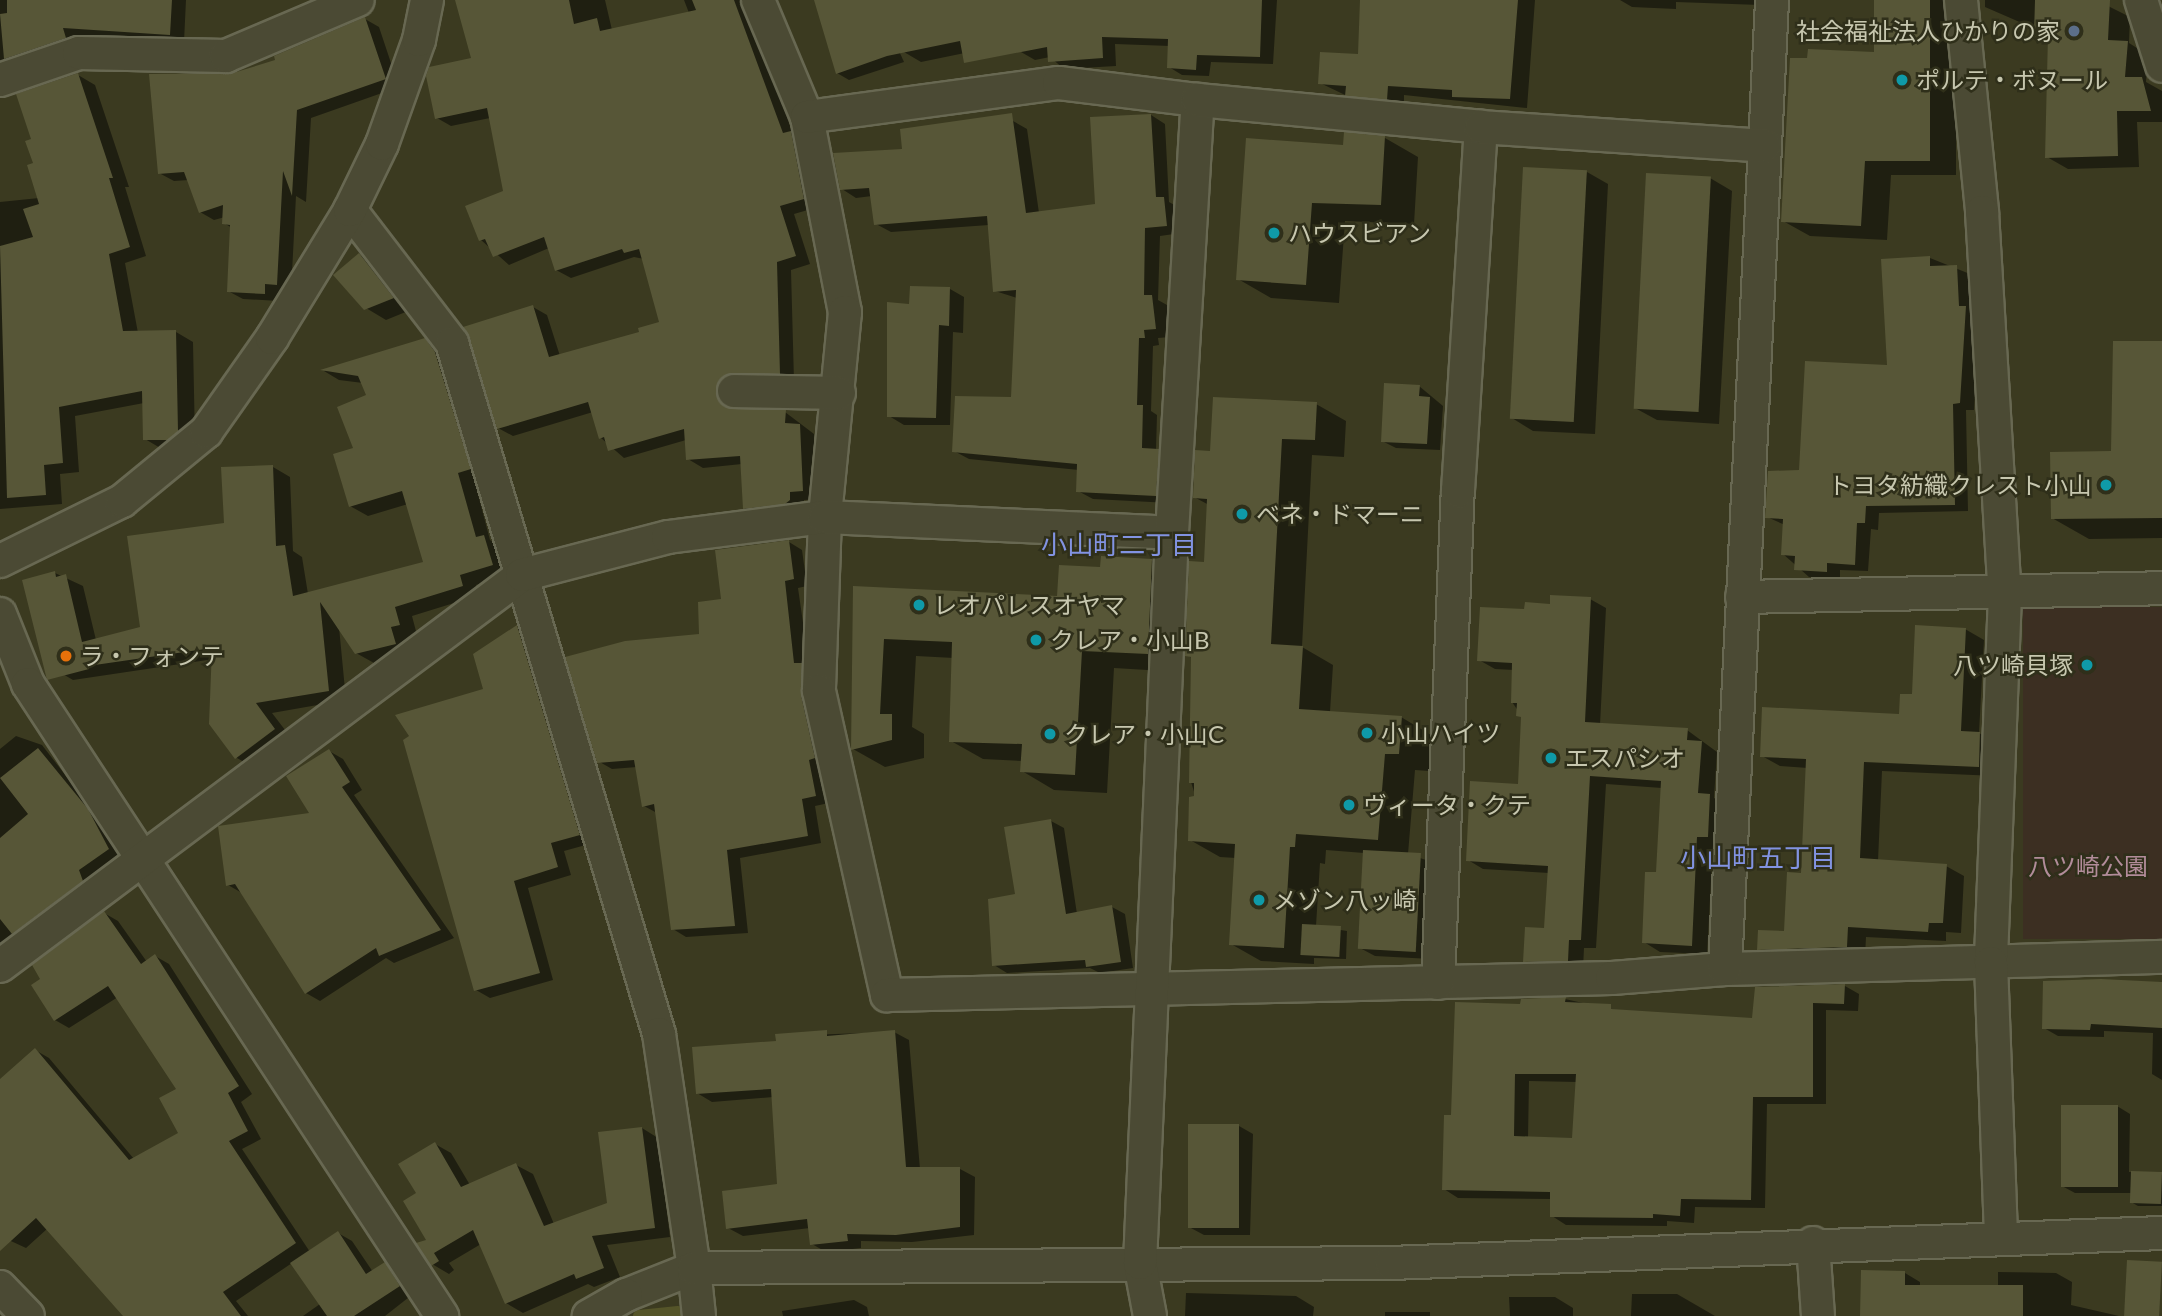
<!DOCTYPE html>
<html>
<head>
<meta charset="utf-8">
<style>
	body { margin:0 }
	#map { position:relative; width:2162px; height:1316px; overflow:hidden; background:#3b3a20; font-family:Lato,"Noto Sans JP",sans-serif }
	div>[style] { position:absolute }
	.green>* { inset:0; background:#3c2f22; transform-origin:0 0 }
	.shadow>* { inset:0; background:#0007; transform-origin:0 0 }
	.stream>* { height:12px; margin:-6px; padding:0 6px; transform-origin:6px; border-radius:6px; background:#555529 }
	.building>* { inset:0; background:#575637; transform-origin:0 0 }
	.roads { filter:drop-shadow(2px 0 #686852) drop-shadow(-2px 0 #686852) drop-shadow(0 2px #686852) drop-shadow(0 -2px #686852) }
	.street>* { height:32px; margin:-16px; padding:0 16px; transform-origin:16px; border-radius:16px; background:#4b4a34 }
	.dots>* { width:19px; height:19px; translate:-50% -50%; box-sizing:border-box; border:4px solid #2f2f1a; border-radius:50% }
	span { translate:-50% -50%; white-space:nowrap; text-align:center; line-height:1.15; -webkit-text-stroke:5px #2f2f1a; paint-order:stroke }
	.poi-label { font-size:24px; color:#c7c7af }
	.right { translate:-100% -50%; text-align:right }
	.left { translate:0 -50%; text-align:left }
	.park-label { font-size:24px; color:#b28c9a }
	.neighbourhood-label { font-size:26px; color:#8293e2 }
</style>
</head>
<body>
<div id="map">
	<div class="green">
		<div style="left:2162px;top:607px;width:332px;height:139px;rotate:90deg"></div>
	</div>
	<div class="shadow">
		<div style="clip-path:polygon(0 0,186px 0,184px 42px,75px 35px,79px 46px,0 65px)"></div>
		<div style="clip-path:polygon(457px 0,605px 0,612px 30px,689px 13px,684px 0,759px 0,762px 45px,818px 207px,794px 214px,810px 264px,791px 270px,794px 381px,730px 401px,735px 409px,785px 412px,814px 434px,818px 499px,804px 500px,804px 508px,759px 516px,744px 508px,742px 464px,703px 468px,688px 459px,686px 440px,624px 458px,601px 438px,593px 412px,513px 436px,498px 428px,533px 307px,547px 315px,560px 356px,642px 333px,661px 323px,644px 259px,634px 257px,571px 278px,556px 270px,549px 248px,509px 265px,481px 240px,505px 192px,490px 118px,451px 126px,437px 118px,474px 60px)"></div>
		<div style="clip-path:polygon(816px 0,876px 0,904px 62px,849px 80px,837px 73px)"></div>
		<div style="clip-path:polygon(897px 0,989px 0,994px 47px,921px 62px,904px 52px)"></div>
		<div style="clip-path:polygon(1022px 0,1277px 0,1273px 64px,1211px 62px,1209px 76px,1182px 75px,1169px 67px,1170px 46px,1115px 44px,1116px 66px,1064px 69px,1050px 57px,1035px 60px,1021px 52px)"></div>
		<div style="clip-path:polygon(1362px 0,1535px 0,1527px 108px,1404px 95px,1404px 108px,1364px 104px,1320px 83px,1360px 55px)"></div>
		<div style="clip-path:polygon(1620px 0,1761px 0,1760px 5px,1676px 2px,1676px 9px,1632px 7px)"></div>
		<div style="clip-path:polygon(1876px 0,1948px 0,1956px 4px,1956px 175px,1891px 175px,1887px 240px,1810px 236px,1783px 221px,1876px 54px)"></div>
		<div style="clip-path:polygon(1985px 0,2096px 0,2130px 17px,2129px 43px,2148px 55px,2146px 82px,2162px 91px,2162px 122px,2137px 122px,2139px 167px,2068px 169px,2047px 157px,2049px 41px,2036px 29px,1985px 7px)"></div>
		<div style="clip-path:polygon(365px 19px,379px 27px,399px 87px,311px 118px,306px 202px,296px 196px,291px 292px,279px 291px,279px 301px,243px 299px,228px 291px,232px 228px,224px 223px,225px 217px,214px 220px,200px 212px,189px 180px,174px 181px,159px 173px,233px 75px,277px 61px)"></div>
		<div style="clip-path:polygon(78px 75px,95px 85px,129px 187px,125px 187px,146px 256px,125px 263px,138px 333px,176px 332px,193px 342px,195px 441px,162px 449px,145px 439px,144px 403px,75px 416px,79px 472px,60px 474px,62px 504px,0 509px,0 202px,39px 198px,33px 141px)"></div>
		<div style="clip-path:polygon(1151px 115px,1165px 124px,1169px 202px,1178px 207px,1181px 233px,1160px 236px,1158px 300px,1167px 305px,1170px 337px,1158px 338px,1159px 345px,1153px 346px,1151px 411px,1157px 415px,1156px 450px,1173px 459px,1170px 503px,1093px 499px,1078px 491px,1079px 470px,969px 459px,954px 451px,1013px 399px,1017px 298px,995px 291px,989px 225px,891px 232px,876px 224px,872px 196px,856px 198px,842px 189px,904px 151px,1013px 121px,1027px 129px,1039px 213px,1097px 205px)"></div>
		<div style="clip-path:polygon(1385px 138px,1418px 157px,1414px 224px,1345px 221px,1339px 303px,1271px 298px,1238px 279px,1345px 146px)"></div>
		<div style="clip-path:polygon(1587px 172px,1608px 184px,1595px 434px,1533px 431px,1512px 418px)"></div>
		<div style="clip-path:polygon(1710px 178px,1732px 191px,1719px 424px,1657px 420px,1635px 408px)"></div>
		<div style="clip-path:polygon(360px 255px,380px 266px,413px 309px,386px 320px,366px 308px)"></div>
		<div style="clip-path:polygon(1930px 258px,1970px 274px,1972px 312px,1979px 316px,1974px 410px,1966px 410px,1968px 511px,1879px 513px,1878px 530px,1871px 529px,1868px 571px,1840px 570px,1840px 578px,1809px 577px,1783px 554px,1785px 525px,1767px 517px,1889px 367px)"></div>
		<div style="clip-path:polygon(950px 289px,964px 297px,963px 333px,953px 332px,950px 425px,904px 425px,889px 416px,911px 305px)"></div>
		<div style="clip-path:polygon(425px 340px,443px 350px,487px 479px,475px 483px,490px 540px,501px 547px,510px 575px,476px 585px,480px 595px,412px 616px,417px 635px,408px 637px,412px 654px,374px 663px,356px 653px,339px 627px,346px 700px,272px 713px,292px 739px,254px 768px,237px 758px,214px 659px,73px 680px,44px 663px,55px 573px,83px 586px,96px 640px,142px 628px,273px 467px,290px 477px,293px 551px,302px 557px,308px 594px,425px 563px,408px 504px,368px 516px,350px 506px,355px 449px,368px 396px,363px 383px,339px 380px,324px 371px)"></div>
		<div style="clip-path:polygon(2162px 343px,2162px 538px,2089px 539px,2052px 518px,2113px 453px)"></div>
		<div style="clip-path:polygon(1419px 386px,1443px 406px,1440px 450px,1396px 448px,1382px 441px)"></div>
		<div style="clip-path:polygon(1316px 404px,1346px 421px,1344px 457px,1312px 455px,1302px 647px,1333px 665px,1330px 712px,1401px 717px,1431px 735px,1429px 771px,1415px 770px,1408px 854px,1435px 863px,1431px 959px,1375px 956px,1360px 948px,1364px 853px,1326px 850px,1325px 864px,1320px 863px,1316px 926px,1347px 931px,1346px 959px,1314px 958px,1314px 964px,1261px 961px,1231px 944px,1236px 858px,1220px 857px,1190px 840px,1196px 798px,1191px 782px,1192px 658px,1187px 655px,1206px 564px,1209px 505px,1194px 497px,1212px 453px)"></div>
		<div style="clip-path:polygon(789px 542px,802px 550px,807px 586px,798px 588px,829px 803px,815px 806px,821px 843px,740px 858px,748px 933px,686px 937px,673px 929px,657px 813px,644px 806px,637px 767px,612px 769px,598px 761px,701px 636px,723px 601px)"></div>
		<div style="clip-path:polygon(1102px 558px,1152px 561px,1184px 579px,1180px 672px,1114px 668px,1107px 793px,1054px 790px,1022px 771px,1023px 761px,983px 759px,951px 741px,954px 658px,916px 656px,912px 727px,924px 734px,924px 758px,885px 767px,853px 749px,855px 587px,1059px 598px,1102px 569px)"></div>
		<div style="clip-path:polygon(1590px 599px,1606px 608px,1600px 725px,1687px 730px,1717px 752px,1714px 798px,1726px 805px,1724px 845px,1713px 845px,1707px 954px,1660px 952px,1644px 942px,1658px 874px,1662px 788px,1606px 784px,1596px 948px,1584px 948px,1583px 969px,1540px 970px,1524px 961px,1546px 930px,1549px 873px,1483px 869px,1468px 860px,1520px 786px,1523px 718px,1512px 702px,1514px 670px,1495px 669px,1479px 660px,1526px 611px)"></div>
		<div style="clip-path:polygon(517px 627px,530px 635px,593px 843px,564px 851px,571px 875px,528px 888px,553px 980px,490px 998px,476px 990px,485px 690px)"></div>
		<div style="clip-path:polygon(1965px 629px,1984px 640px,1979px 733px,1998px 744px,1996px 776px,1882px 771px,1878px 861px,1946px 866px,1964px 876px,1961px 933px,1946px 932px,1946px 941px,1866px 937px,1865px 957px,1777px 959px,1759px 949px,1786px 933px,1803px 874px,1808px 768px,1780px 766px,1762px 756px,1901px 715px)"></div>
		<div style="clip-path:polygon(16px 736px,42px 745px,117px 842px,112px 845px,122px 858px,0 948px,0 749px)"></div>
		<div style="clip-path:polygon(329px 751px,343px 759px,362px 790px,354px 795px,454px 938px,394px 963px,386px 958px,320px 1001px,306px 993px,242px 893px,228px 885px,312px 814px)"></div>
		<div style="clip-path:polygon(1051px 821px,1064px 828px,1077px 914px,1112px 907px,1125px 914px,1133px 968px,1100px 973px,1090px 968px,1007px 973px,994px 965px,1017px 896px)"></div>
		<div style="clip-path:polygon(104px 913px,118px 921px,147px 962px,155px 956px,169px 964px,252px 1094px,241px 1102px,261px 1139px,242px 1149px,310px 1252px,338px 1233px,352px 1241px,373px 1272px,385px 1264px,399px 1273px,413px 1294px,385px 1316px,303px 1316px,320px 1304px,292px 1263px,236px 1301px,248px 1316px,125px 1316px,47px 1229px,26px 1248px,0 1236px,0 1107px,35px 1050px,49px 1058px,134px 1159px,180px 1134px,178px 1090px,118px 997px,69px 1028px,55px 1020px,43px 979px)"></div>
		<div style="clip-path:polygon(2162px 982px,2162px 1080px,2152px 1074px,2153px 1033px,2104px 1031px,2104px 1037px,2058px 1036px,2044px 1028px)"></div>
		<div style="clip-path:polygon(evenodd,1845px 986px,1859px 994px,1858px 1011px,1826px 1010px,1826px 1104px,1767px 1104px,1765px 1208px,1695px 1207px,1694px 1223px,1667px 1221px,1667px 1226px,1566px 1225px,1552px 1216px,1552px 1199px,1458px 1198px,1444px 1189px,1452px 1116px,1522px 1006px,1565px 999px,1619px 1011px,1753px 1020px,1845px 986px,1529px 1081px,1577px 1082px,1574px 1140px,1528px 1138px,1529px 1081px)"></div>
		<div style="clip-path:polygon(894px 1032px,909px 1040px,920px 1169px,960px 1169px,975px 1177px,974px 1235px,912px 1242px,861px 1241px,861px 1248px,826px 1252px,812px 1244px,810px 1228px,743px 1236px,728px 1228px,779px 1186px,773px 1097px,712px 1102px,697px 1093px,777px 1043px,777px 1036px)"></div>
		<div style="clip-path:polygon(2117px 1106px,2130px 1114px,2129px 1172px,2162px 1174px,2162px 1206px,2138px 1206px,2131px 1202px,2132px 1193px,2075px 1193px,2062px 1186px)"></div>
		<div style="clip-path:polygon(1239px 1126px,1253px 1134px,1250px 1235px,1204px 1235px,1189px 1227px)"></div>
		<div style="clip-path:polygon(642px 1128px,658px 1138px,670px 1237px,607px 1245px,620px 1277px,594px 1287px,588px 1284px,523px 1313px,506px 1303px,481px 1244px,449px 1263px,454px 1270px,449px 1274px,432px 1264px,419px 1194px,435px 1144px,451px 1153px,470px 1185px,516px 1165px,533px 1174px,554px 1224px,609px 1204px)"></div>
		<div style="clip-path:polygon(1998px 1272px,2056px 1273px,2072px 1282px,2071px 1305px,2119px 1316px,1861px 1316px,1905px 1273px,1920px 1282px,1920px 1287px,1998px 1287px)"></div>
		<div style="clip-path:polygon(1186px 1293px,1296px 1296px,1314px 1307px,1313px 1316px,1185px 1316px)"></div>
		<div style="clip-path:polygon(1632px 1294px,1677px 1294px,1715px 1316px,1631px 1316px)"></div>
		<div style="clip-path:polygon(1509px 1297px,1555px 1297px,1573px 1308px,1573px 1316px,1510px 1316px)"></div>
		<div style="clip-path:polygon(854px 1300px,867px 1307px,869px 1316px,783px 1316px,782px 1311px)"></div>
		<div style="left:1385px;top:1312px;width:45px;height:4px"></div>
	</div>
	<div class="stream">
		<div style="left:639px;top:1316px;width:39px;rotate:-6deg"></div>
	</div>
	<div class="building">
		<div style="clip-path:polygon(7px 0,172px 0,170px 35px,63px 28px,66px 38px,4px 59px,0 14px,7px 13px)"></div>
		<div style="clip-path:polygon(455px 0,569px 0,574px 24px,597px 18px,600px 31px,696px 10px,692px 0,734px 0,783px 133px,791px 131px,804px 199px,780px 206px,796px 256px,777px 262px,780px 374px,726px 375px,716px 391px,725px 407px,786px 410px,785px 423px,800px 424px,803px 491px,790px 492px,790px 500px,785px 504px,743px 509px,740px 456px,686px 460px,684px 429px,608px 451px,604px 437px,599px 439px,588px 402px,497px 429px,463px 327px,533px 305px,549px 357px,639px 332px,638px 328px,659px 322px,639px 249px,624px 253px,622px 249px,555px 271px,544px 237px,493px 257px,485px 239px,479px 241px,465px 206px,503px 191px,487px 108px,435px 119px,426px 76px,429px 67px,471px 58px)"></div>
		<div style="clip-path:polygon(814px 0,1262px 0,1260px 57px,1197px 55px,1196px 70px,1167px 68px,1168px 39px,1102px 37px,1103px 58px,1048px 62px,1047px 47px,964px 63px,960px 41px,887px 56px,836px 74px)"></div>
		<div style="clip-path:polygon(1360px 0,1518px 0,1510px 99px,1452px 97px,1452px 90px,1388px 86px,1387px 100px,1345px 96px,1346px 86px,1318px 84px,1320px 52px,1358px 54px)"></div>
		<div style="clip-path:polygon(1874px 0,1930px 0,1930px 161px,1865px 161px,1861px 226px,1781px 222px,1790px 58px,1807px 58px,1808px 49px,1874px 52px)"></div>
		<div style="clip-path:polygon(2035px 0,2110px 0,2108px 40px,2128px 41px,2125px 77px,2142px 77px,2151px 111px,2117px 111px,2118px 156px,2045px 158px,2048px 35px,2034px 34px)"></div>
		<div style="clip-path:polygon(365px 17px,386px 79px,297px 110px,292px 196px,283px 171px,277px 285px,265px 284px,265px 294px,227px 292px,230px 225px,222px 224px,223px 205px,199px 213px,184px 172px,158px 174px,149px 74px,233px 73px,275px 60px,274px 56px)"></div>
		<div style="clip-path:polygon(78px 73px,113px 178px,109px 178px,130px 247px,109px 254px,123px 331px,176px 330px,178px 431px,168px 440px,143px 440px,142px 391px,59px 407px,63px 463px,44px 465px,46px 495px,7px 498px,0 246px,33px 237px,23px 209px,39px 204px,27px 165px,33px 163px,25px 141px,31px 139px,16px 94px)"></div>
		<div style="clip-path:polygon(1012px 113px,1026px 213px,1095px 204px,1090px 117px,1151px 114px,1156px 197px,1164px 197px,1167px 226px,1145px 228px,1144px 295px,1152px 295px,1156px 329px,1144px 330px,1145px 338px,1139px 338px,1137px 405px,1143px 405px,1142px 448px,1159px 449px,1156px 496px,1076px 492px,1077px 464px,952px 452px,955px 396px,1011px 397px,1016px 290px,993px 292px,987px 216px,874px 225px,869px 188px,840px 190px,833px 153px,902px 149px,900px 129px)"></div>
		<div style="clip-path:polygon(1344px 132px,1385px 136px,1381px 205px,1312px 203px,1306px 285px,1236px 280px,1246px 138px,1343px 145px)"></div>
		<div style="left:1523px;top:167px;width:64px;height:252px;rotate:3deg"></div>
		<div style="left:1646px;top:173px;width:65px;height:236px;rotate:3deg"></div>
		<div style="clip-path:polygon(359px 253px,394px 298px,364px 310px,333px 275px)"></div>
		<div style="clip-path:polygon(1930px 256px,1930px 266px,1957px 265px,1959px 306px,1966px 306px,1960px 403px,1953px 404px,1955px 505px,1866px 506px,1865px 523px,1857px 523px,1855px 565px,1827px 563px,1827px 572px,1794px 570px,1795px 556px,1781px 555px,1783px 519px,1765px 518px,1768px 471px,1799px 470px,1805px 361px,1887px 365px,1881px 259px)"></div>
		<div style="clip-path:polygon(910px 286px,950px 287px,949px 326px,939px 325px,936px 418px,887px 417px,887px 302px,909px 304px)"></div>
		<div style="clip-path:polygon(425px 338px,435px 352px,471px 469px,458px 473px,476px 537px,484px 535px,493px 565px,460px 575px,463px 586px,395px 607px,400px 625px,391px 627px,396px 644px,355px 654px,320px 602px,329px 691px,256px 703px,275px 729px,235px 759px,209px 724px,212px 648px,88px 666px,89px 669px,47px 680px,22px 580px,55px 571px,56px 577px,66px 574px,82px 642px,140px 627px,127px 536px,224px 523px,221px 467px,273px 465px,276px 546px,285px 545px,293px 596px,423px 562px,402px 491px,349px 507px,333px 454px,353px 448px,337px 407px,366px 395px,358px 376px,320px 370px)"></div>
		<div style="clip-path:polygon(2113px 341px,2162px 341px,2162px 518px,2051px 519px,2050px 452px,2111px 451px)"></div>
		<div style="clip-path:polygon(1384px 383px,1420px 385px,1419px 396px,1430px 397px,1427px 444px,1381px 442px)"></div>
		<div style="clip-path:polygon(1213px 397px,1317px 402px,1315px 440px,1282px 439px,1271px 644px,1303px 646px,1299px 709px,1402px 716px,1399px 754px,1385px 754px,1378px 840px,1296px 834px,1295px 847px,1290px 847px,1284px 948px,1229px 945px,1235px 844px,1188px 841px,1189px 797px,1194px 796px,1194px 783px,1189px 783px,1191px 657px,1185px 656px,1189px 561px,1204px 562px,1207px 499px,1193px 498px,1195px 450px,1210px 451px)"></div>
		<div style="clip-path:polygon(789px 540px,794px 579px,785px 581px,794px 663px,802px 663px,801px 695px,815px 758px,809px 760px,816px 796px,802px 799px,808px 836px,727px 850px,735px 926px,671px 930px,654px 804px,642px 807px,634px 760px,597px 763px,565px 657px,625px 641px,699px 634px,698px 602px,721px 599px,715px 550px)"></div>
		<div style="clip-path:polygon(1101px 556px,1152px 559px,1148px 654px,1082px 651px,1075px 775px,1020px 772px,1022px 744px,949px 742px,952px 642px,884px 639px,880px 714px,892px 714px,892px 740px,851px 750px,853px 586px,1057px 596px,1059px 565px,1100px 567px)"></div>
		<div style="clip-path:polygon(1550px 595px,1591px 597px,1585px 722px,1688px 728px,1687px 740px,1702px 741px,1698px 793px,1710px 794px,1708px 837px,1697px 837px,1692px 946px,1642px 943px,1645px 872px,1656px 872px,1661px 781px,1590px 776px,1581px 940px,1569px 940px,1568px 961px,1523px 962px,1525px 927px,1544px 928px,1548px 866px,1466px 861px,1470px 781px,1518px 784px,1521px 717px,1516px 716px,1517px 703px,1511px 703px,1512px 663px,1477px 661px,1480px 607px,1524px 609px,1525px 602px,1550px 604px)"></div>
		<div style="clip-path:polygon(517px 625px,580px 835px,551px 843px,558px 867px,514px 881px,540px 973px,474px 991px,403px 740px,409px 736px,395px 715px,483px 689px,473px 654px)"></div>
		<div style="clip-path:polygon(1915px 625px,1966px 628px,1961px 731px,1980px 732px,1979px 767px,1864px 762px,1860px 858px,1947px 864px,1943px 923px,1929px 923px,1928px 932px,1848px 927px,1847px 947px,1757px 950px,1758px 930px,1784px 931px,1787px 872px,1801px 873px,1806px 759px,1760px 757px,1762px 707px,1899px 714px,1900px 694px,1912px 694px)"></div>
		<div style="clip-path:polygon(38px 748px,88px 809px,109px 849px,79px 870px,83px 881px,12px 934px,0 919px,0 838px,28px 814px,0 778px)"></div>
		<div style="clip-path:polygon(329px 749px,350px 782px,342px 787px,441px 930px,379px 956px,376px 948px,305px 994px,235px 884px,226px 886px,218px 826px,309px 813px,286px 776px)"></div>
		<div style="clip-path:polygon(1051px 819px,1066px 914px,1112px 905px,1121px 962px,1086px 967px,1085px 960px,992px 966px,988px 899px,1015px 894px,1004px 827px)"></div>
		<div style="left:1363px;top:850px;width:58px;height:99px;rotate:3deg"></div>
		<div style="clip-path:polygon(104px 911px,141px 964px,155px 954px,239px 1086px,228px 1093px,248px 1131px,229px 1141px,296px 1243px,223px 1292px,241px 1316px,123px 1316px,36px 1218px,0 1251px,0 1079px,35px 1048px,129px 1160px,178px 1133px,159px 1098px,176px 1089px,108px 986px,54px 1021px,31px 985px,40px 979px,32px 965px)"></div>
		<div style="left:1302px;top:924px;width:39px;height:31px;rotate:3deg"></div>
		<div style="clip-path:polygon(2101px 979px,2162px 982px,2162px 1028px,2091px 1024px,2090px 1030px,2042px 1029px,2043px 981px)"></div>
		<div style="clip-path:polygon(evenodd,1845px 984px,1844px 1004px,1813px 1003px,1813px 1097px,1753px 1097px,1751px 1200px,1681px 1199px,1680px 1216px,1653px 1214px,1653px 1218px,1550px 1217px,1550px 1192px,1442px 1190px,1444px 1115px,1451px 1115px,1455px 1002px,1520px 1004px,1521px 999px,1566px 997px,1565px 1002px,1611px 1004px,1611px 1009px,1752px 1018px,1755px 987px,1845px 984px,1515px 1074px,1576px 1074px,1572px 1138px,1514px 1136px,1515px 1074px)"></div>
		<div style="clip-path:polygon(827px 1030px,827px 1036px,895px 1030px,906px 1167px,960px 1167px,960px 1227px,896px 1235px,847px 1234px,848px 1241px,810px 1245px,807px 1219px,726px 1229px,722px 1191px,777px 1184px,771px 1089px,696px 1094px,692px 1047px,776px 1041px,775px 1034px)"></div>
		<div style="left:2061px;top:1105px;width:57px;height:82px"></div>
		<div style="left:1188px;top:1124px;width:51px;height:104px"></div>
		<div style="clip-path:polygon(642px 1127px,655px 1228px,592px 1236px,604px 1268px,576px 1279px,574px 1274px,505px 1304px,473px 1230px,434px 1253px,439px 1261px,431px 1266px,416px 1243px,426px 1240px,403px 1201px,416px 1193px,398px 1164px,435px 1142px,461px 1187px,516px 1163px,544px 1226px,607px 1203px,598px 1132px)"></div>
		<div style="left:2131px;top:1171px;width:31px;height:32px;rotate:2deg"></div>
		<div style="clip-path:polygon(338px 1231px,366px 1274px,385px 1262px,400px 1286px,354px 1316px,327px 1316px,290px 1263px)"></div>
		<div style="left:2127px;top:1260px;width:35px;height:56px;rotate:3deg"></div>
		<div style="clip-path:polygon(1861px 1270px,1905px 1271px,1905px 1285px,2023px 1285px,2023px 1316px,1860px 1316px)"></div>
	</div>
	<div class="roads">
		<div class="street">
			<div style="left:758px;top:0;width:127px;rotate:67.3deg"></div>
			<div style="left:807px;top:117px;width:199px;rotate:79deg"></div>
			<div style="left:845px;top:312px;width:206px;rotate:95.6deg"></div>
			<div style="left:825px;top:517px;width:174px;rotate:92deg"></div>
			<div style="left:819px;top:691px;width:312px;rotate:77.4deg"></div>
			<div style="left:887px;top:995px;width:725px;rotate:-1.34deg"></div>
			<div style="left:1612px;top:978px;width:113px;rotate:-4.6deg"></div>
			<div style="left:1725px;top:969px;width:437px;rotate:-1.6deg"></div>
			<div style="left:1961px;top:0;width:213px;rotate:84.3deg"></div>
			<div style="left:1982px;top:212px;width:383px;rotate:86.6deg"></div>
			<div style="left:2005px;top:594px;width:369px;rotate:92.2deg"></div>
			<div style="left:1991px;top:963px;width:276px;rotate:87.9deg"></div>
			<div style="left:2141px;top:0;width:69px;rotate:72.3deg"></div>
			<div style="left:0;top:80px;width:83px;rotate:-18.9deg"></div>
			<div style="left:79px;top:53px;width:147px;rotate:1.2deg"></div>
			<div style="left:226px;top:56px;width:143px;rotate:-23deg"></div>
			<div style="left:807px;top:117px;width:254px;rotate:-7.7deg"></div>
			<div style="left:1059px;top:83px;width:140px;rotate:7deg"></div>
			<div style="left:350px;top:210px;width:168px;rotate:52.5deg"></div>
			<div style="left:452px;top:343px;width:721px;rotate:73.32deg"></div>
			<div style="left:659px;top:1034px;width:237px;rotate:81.5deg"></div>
			<div style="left:694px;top:1268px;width:73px;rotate:158.3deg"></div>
			<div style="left:626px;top:1295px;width:43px;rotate:150.4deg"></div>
			<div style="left:734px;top:391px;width:105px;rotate:1.1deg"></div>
			<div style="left:0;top:561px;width:136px;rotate:-26.2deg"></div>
			<div style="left:122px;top:501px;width:109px;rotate:-39.4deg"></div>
			<div style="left:206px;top:432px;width:115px;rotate:-54.9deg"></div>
			<div style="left:272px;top:338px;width:150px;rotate:-58.6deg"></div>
			<div style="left:350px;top:210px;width:73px;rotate:-64.1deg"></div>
			<div style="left:382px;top:144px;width:110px;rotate:-70.4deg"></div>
			<div style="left:419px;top:40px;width:41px;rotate:-78.7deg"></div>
			<div style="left:1742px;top:597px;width:420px;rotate:-1.2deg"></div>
			<div style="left:0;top:614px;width:75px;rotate:68.2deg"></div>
			<div style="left:28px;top:684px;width:756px;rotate:56.77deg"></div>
			<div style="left:0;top:966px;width:652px;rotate:-36.83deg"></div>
			<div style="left:522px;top:575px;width:151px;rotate:-14.6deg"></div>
			<div style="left:668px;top:537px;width:158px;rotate:-7.3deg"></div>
			<div style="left:825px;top:517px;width:347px;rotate:2.6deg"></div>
			<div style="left:1725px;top:969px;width:970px;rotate:-87.22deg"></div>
			<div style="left:1438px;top:983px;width:492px;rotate:-87.7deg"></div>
			<div style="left:1458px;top:491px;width:365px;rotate:-86.4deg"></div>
			<div style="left:1813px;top:1243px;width:73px;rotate:86.1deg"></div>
			<div style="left:0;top:1287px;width:40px;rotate:46deg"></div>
			<div style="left:699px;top:1316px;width:48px;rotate:-95.9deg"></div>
			<div style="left:694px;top:1268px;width:697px;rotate:-0.41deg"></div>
			<div style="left:1391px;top:1263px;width:772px;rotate:-2.23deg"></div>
			<div style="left:1150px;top:1316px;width:54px;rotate:-100.7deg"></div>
			<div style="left:1140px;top:1263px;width:731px;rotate:-87.49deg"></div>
			<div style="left:1172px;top:533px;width:434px;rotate:-86.6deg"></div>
			<div style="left:1198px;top:100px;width:284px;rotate:5.4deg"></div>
			<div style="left:1481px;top:127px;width:284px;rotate:3.8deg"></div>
		</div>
	</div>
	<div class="dots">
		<div style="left:2074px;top:31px;background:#5c6f8a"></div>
		<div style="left:1902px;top:80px;background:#0f9aa8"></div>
		<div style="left:1274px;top:233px;background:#0f9aa8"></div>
		<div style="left:2106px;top:485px;background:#0f9aa8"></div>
		<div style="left:1242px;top:514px;background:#0f9aa8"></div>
		<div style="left:919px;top:605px;background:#0f9aa8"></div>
		<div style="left:1036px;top:640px;background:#0f9aa8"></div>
		<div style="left:66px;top:656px;background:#e8710a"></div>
		<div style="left:2087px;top:665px;background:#0f9aa8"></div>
		<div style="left:1367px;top:733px;background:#0f9aa8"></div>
		<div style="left:1050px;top:734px;background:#0f9aa8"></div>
		<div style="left:1551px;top:758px;background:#0f9aa8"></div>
		<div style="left:1349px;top:805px;background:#0f9aa8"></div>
		<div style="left:1259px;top:900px;background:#0f9aa8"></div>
	</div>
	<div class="poi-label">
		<span class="right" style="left:2060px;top:31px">社会福祉法人ひかりの家</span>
		<span class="left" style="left:1916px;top:80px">ポルテ・ボヌール</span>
		<span class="left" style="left:1288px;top:233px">ハウスビアン</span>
		<span class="right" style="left:2092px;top:485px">トヨタ紡織クレスト小山</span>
		<span class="left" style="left:1256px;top:514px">ベネ・ドマーニ</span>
		<span class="left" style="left:933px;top:605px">レオパレスオヤマ</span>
		<span class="left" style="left:1050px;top:640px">クレア・小山B</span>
		<span class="left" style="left:80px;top:656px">ラ・フォンテ</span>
		<span class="right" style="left:2073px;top:665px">八ツ崎貝塚</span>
		<span class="left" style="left:1381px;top:733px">小山ハイツ</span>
		<span class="left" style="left:1064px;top:734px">クレア・小山C</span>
		<span class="left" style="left:1565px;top:758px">エスパシオ</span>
		<span class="left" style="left:1363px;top:805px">ヴィータ・クテ</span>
		<span class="left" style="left:1273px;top:900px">メゾン八ッ崎</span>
	</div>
	<div class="park-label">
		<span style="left:2088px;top:866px">八ツ崎公園</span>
	</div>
	<div class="neighbourhood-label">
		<span style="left:1119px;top:545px">小山町二丁目</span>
		<span style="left:1758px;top:858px">小山町五丁目</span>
	</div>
</div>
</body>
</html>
